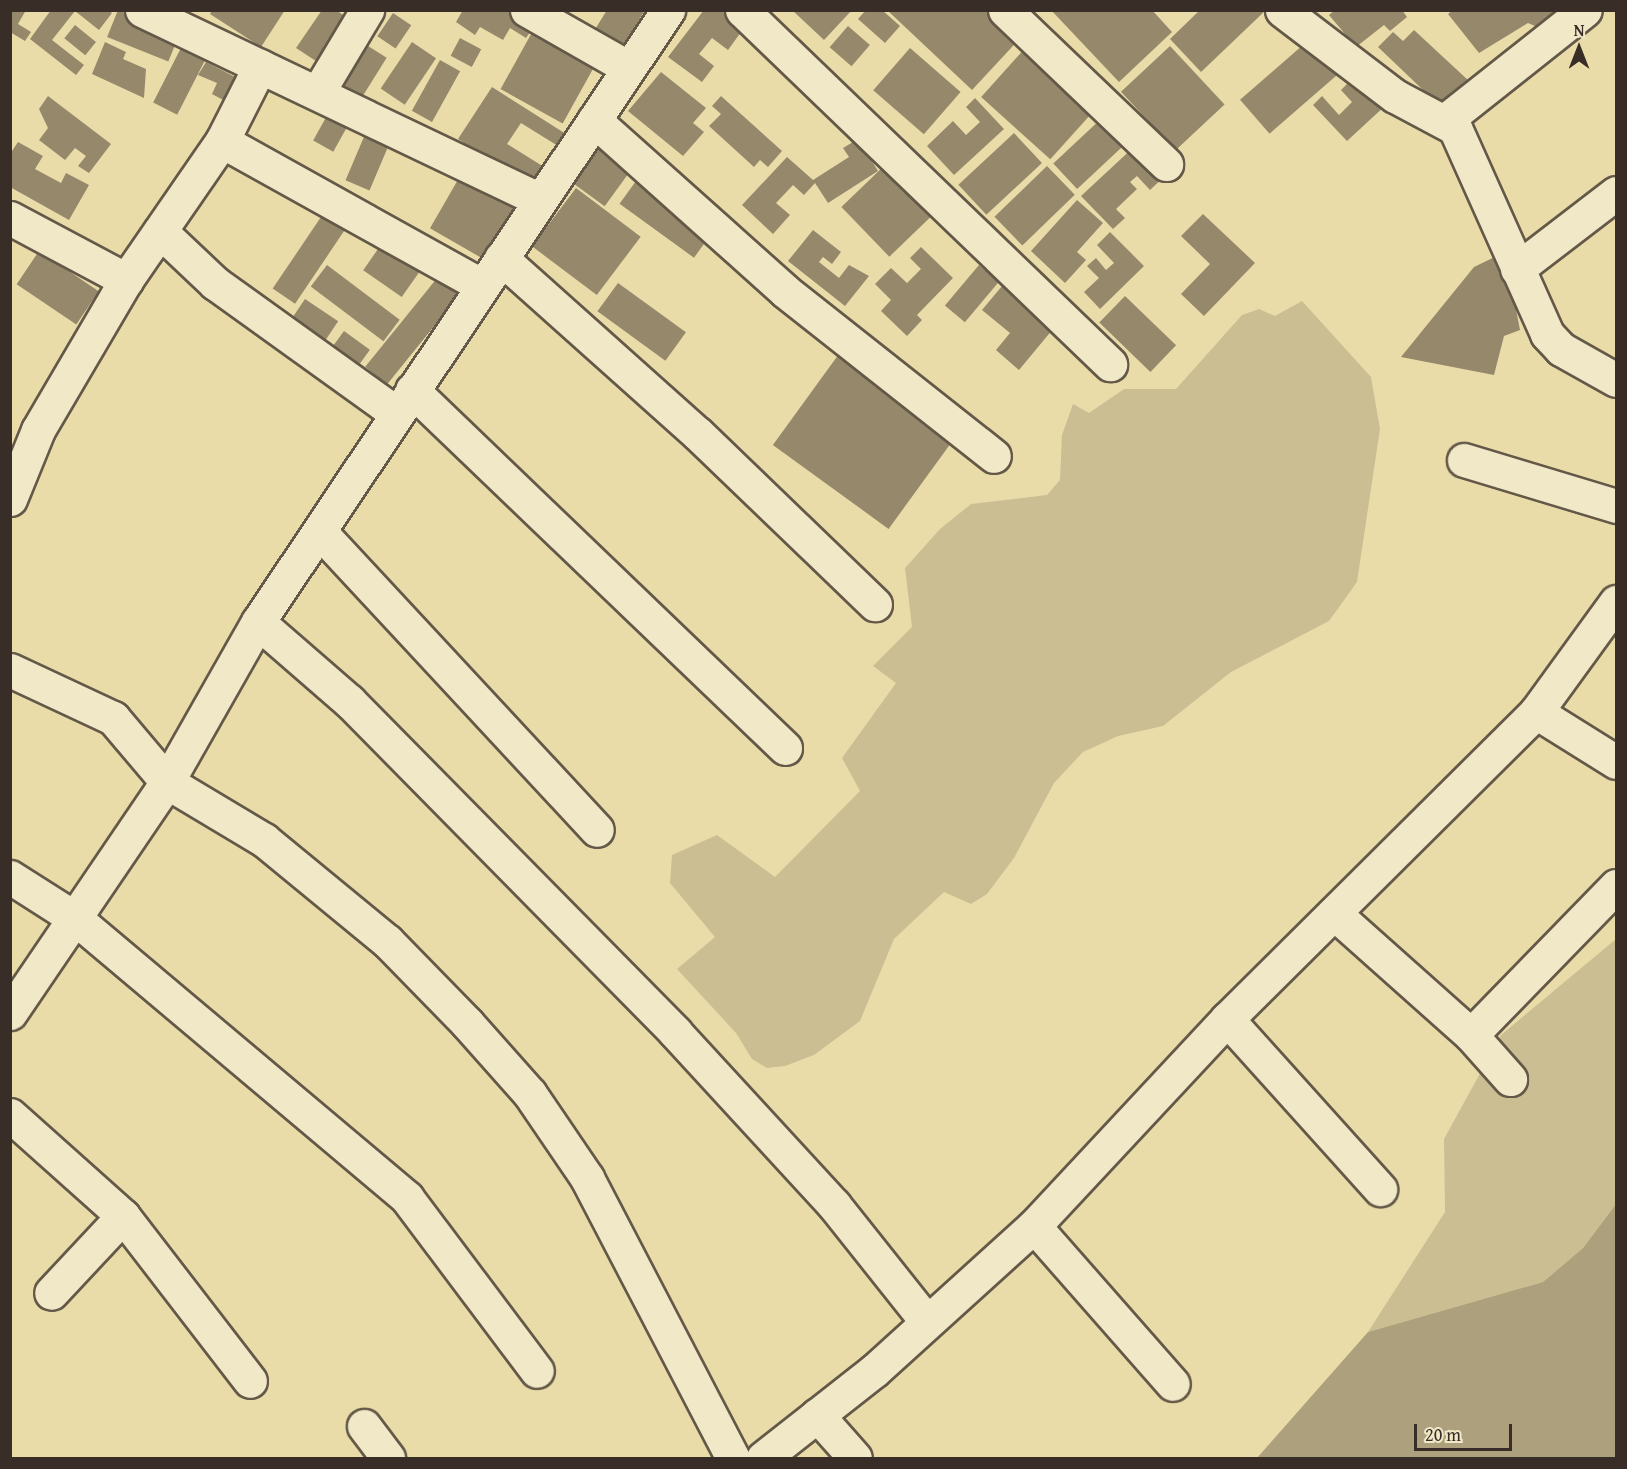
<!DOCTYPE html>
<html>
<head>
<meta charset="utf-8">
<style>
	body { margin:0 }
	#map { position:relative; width:1627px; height:1469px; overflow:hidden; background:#eadca9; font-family:"Gentium Book Plus",serif }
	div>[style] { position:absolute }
	.green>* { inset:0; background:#ccbe93 }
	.water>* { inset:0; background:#ada07d }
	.building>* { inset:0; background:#95886b; transform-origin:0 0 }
	.roads { filter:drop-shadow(2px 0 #645948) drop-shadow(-2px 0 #645948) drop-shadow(0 2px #645948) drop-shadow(0 -2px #645948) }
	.minor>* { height:33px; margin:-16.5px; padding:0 16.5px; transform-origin:16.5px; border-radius:16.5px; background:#f1e8c7 }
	span { translate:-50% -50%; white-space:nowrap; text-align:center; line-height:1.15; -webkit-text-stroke:4.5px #f1e8c7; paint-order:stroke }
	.frame { position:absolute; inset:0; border:12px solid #382d27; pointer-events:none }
	.north { position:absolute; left:1549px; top:18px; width:60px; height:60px; -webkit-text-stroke:4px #f1e8c7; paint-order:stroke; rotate:0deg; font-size:16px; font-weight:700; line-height:24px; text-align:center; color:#382d27 }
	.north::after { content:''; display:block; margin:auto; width:21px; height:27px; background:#382d27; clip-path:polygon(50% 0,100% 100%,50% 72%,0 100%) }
	.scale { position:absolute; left:1414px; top:1424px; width:98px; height:27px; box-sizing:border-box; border:3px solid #382d27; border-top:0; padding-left:8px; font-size:18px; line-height:21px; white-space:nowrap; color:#382d27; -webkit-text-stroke:4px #f1e8c7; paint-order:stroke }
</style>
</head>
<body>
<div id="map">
	<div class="green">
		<div style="clip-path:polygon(1302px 301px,1371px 377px,1380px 429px,1357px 582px,1329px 621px,1231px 672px,1163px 726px,1118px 736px,1083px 752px,1054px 783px,1014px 858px,987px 894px,971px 904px,944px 892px,894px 939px,860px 1021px,814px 1055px,785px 1066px,767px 1068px,752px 1059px,736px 1033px,677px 969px,715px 937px,670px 883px,672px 855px,717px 835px,775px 877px,860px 791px,842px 758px,896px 683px,873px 666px,912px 627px,905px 568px,940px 529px,971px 504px,1047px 495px,1060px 480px,1062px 435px,1073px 404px,1089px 413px,1124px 389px,1176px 389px,1242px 315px,1259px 309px,1275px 316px)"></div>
		<div style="clip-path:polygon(1616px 939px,1616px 1204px,1583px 1248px,1543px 1282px,1368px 1332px,1445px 1212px,1444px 1139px,1501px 1035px)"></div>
	</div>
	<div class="water">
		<div style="clip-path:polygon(1616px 1204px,1616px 1458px,1257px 1458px,1368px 1332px,1543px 1282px,1583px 1248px)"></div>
	</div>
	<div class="building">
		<div style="clip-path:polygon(10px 10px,26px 10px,18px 24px,31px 32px,25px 41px,10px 32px)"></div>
		<div style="clip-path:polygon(51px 10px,108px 10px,112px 13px,99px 30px,75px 11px,52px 40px,84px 65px,76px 75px,30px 39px)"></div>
		<div style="left:118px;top:10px;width:66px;height:29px;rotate:22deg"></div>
		<div style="clip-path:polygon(212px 10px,285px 10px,261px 47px,210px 14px)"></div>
		<div style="clip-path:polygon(322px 10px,336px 10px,349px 19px,319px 63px,296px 48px)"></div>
		<div style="clip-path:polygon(463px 10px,508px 10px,534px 26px,526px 38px,510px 28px,503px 40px,480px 27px,475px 35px,456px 22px)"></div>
		<div style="clip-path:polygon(607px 10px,645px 10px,622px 48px,594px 31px)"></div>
		<div style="clip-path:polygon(704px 10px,721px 10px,744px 28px,728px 50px,712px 38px,699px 54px,714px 66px,702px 82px,668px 57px)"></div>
		<div style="clip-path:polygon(792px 10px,852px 10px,824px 40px)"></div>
		<div style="clip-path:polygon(866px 10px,882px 10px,900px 26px,885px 43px,858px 19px)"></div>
		<div style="clip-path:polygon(887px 10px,999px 10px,1024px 34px,972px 90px)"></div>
		<div style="clip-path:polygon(1051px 10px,1152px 10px,1172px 32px,1119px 82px)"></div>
		<div style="clip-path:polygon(1200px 10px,1266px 10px,1201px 72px,1170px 39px)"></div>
		<div style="clip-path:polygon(1335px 10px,1402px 10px,1407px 17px,1390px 31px,1384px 25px,1356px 47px,1329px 15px)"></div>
		<div style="clip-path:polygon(1453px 10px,1574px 10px,1551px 33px,1528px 23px,1479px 53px,1448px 14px)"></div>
		<div style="left:393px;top:13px;width:22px;height:28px;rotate:34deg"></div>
		<div style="left:75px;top:25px;width:27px;height:17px;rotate:39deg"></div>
		<div style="left:848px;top:26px;width:29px;height:28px;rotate:41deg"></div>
		<div style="left:535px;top:27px;width:71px;height:71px;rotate:29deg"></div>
		<div style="clip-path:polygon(1414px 30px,1469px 81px,1443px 109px,1378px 47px,1393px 32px,1403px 41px)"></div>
		<div style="left:460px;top:38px;width:24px;height:20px;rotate:28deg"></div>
		<div style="left:1311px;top:38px;width:45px;height:94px;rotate:49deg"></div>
		<div style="clip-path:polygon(105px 42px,126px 52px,123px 59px,146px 69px,144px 98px,92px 74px)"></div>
		<div style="left:184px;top:42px;width:27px;height:68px;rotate:27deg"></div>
		<div style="left:412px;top:42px;width:29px;height:56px;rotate:34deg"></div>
		<div style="left:1028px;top:45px;width:93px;height:70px;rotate:42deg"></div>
		<div style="left:368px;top:46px;width:22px;height:46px;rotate:32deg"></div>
		<div style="left:1170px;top:46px;width:80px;height:67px;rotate:47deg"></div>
		<div style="left:910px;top:48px;width:67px;height:56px;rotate:41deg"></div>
		<div style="left:440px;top:60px;width:23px;height:58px;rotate:29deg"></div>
		<div style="clip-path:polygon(206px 62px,241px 80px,227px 102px,212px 94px,217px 83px,198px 75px)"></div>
		<div style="clip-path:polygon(661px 72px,706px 108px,693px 123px,704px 132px,683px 156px,628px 111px)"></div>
		<div style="clip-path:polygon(1357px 74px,1386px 105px,1347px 141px,1313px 105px,1322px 96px,1339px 115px,1352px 102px,1341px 90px)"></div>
		<div style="clip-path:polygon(492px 87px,566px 134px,558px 146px,521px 123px,507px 144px,544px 167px,531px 186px,458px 139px)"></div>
		<div style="clip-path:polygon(48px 96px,111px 144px,89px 173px,78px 166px,86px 156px,75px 148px,65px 160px,39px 140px,48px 128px,39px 109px)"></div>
		<div style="clip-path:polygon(721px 96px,782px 151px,768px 167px,760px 160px,754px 167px,709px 126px,721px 114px,712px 106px)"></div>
		<div style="clip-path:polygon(975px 98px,1004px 129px,954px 175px,927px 146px,953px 121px,966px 135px,980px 122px,966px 107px)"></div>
		<div style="left:334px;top:103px;width:23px;height:43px;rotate:29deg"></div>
		<div style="left:1103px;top:117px;width:35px;height:68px;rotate:47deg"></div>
		<div style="left:369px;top:125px;width:26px;height:60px;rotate:23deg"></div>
		<div style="left:1014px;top:133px;width:41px;height:76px;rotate:47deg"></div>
		<div style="left:603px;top:137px;width:42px;height:55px;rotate:36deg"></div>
		<div style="clip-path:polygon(858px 139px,878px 171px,828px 203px,815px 183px,804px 195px,793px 185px,776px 203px,790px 215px,773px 234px,742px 205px,787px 157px,813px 180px,849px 157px,843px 148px)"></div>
		<div style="clip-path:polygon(18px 142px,43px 156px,35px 169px,61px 183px,66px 173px,89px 185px,69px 220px,10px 187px,10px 154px)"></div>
		<div style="clip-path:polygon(1137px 144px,1166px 175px,1150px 190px,1137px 176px,1130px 182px,1137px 189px,1116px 209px,1125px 218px,1113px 229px,1081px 196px)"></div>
		<div style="left:886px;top:164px;width:69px;height:62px;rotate:46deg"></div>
		<div style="left:1047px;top:166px;width:40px;height:73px;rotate:46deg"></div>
		<div style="left:463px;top:171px;width:68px;height:66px;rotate:30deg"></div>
		<div style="left:636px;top:181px;width:92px;height:28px;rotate:36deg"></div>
		<div style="left:576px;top:188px;width:81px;height:73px;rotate:37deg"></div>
		<div style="clip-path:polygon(1077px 200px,1103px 223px,1077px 252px,1086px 260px,1065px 283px,1031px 251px)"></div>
		<div style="left:323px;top:214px;width:27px;height:90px;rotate:34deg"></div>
		<div style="clip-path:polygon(1203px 214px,1255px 263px,1204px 316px,1181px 294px,1210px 264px,1181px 236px)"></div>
		<div style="clip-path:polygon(813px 230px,841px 252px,832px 264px,823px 257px,819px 262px,839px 278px,849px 265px,869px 276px,845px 306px,788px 261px)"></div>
		<div style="clip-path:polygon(1110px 232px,1144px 266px,1100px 309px,1084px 292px,1099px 278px,1087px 266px,1096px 258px,1106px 270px,1114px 263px,1097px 245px)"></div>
		<div style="left:385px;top:239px;width:47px;height:38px;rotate:35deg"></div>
		<div style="clip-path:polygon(921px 247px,953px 278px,917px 315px,922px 320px,907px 336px,881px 311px,891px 300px,875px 284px,891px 268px,907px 283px,921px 269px,910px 258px)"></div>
		<div style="left:39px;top:251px;width:72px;height:40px;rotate:34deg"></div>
		<div style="clip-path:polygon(1505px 252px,1520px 330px,1504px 336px,1494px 375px,1401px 357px,1474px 267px)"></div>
		<div style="left:327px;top:265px;width:91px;height:27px;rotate:37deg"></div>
		<div style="left:979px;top:265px;width:26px;height:53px;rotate:40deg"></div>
		<div style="left:442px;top:272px;width:28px;height:122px;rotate:39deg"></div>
		<div style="left:618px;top:283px;width:84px;height:35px;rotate:36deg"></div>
		<div style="clip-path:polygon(1002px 286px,1053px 329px,1019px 370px,996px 350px,1010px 333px,982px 310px)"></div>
		<div style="left:1125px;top:296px;width:71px;height:37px;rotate:44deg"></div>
		<div style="left:305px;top:299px;width:40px;height:22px;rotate:34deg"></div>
		<div style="left:344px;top:331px;width:32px;height:19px;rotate:36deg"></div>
		<div style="left:844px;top:347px;width:143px;height:121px;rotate:36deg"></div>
	</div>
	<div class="roads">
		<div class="minor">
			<div style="left:142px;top:10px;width:441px;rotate:25.5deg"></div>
			<div style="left:527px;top:10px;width:117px;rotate:29.6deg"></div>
			<div style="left:742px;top:10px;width:511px;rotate:43.89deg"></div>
			<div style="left:1005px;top:10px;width:223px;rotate:43.7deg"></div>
			<div style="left:1282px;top:10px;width:142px;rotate:37.3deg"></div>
			<div style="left:1395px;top:96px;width:68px;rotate:28.1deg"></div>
			<div style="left:1455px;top:128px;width:226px;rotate:65.9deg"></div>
			<div style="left:1547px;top:334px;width:21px;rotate:47deg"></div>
			<div style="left:1561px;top:349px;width:63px;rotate:29.4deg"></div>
			<div style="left:318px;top:92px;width:96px;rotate:-59.1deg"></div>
			<div style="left:594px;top:120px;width:256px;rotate:41.8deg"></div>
			<div style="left:785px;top:291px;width:266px;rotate:38.3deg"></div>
			<div style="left:1446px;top:120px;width:177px;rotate:-38.4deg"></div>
			<div style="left:222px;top:141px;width:296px;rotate:29.1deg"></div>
			<div style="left:10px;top:218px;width:132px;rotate:28.1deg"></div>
			<div style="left:160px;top:231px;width:76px;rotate:43.4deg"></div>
			<div style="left:215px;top:283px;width:223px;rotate:35.7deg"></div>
			<div style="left:501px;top:258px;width:263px;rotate:41.8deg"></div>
			<div style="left:697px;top:433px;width:247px;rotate:43.9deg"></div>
			<div style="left:1517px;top:269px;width:125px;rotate:-37.5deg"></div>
			<div style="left:412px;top:390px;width:517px;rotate:43.82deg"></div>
			<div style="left:1464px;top:460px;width:159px;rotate:16.8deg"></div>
			<div style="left:10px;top:499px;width:74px;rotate:-67.9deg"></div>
			<div style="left:38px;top:430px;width:174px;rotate:-59.6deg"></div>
			<div style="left:126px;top:280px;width:169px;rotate:-55.4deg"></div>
			<div style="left:222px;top:141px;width:84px;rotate:-63.1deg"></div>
			<div style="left:321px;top:533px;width:405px;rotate:47.1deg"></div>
			<div style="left:258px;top:622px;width:121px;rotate:41deg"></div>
			<div style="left:349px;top:701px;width:465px;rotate:45.4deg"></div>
			<div style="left:675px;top:1032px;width:235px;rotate:47.4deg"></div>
			<div style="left:834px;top:1205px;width:149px;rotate:51.5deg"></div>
			<div style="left:10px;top:670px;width:114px;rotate:25deg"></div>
			<div style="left:113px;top:718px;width:84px;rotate:49.8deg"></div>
			<div style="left:167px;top:782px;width:113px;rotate:30.9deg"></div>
			<div style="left:264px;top:840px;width:159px;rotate:39.4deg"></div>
			<div style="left:387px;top:941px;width:115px;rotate:45.7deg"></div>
			<div style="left:467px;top:1023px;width:95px;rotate:48.4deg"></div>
			<div style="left:530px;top:1094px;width:102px;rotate:55.8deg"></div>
			<div style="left:587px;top:1178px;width:316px;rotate:62.5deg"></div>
			<div style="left:1536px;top:712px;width:94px;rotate:32deg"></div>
			<div style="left:10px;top:877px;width:78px;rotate:32.5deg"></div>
			<div style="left:76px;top:919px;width:433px;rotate:40.1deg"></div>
			<div style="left:407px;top:1198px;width:216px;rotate:53.1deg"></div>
			<div style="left:1334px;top:913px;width:183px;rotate:41.7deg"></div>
			<div style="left:1471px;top:1035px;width:59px;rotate:48.4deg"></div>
			<div style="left:10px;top:1013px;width:279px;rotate:-55.8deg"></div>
			<div style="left:167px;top:782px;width:184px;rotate:-60.4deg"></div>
			<div style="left:258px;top:622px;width:737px;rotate:-56.18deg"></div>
			<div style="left:1227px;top:1019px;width:229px;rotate:48deg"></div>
			<div style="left:1471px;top:1035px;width:208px;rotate:-45.8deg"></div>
			<div style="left:10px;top:1115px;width:152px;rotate:41.8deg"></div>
			<div style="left:123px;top:1216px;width:105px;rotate:133.1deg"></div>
			<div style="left:123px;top:1216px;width:208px;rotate:52.4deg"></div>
			<div style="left:1034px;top:1226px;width:210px;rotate:48.7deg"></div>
			<div style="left:817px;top:1415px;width:57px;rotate:48.5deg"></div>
			<div style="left:364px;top:1426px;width:40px;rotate:53deg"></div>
			<div style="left:763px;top:1458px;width:142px;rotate:-38.2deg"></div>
			<div style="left:875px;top:1370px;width:215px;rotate:-42.2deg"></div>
			<div style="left:1034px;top:1226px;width:283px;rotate:-47deg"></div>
			<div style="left:1227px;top:1019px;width:436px;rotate:-44.8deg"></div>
			<div style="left:1536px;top:712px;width:136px;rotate:-54deg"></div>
		</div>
	</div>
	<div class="frame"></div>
	<div class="north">N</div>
	<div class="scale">20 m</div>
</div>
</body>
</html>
